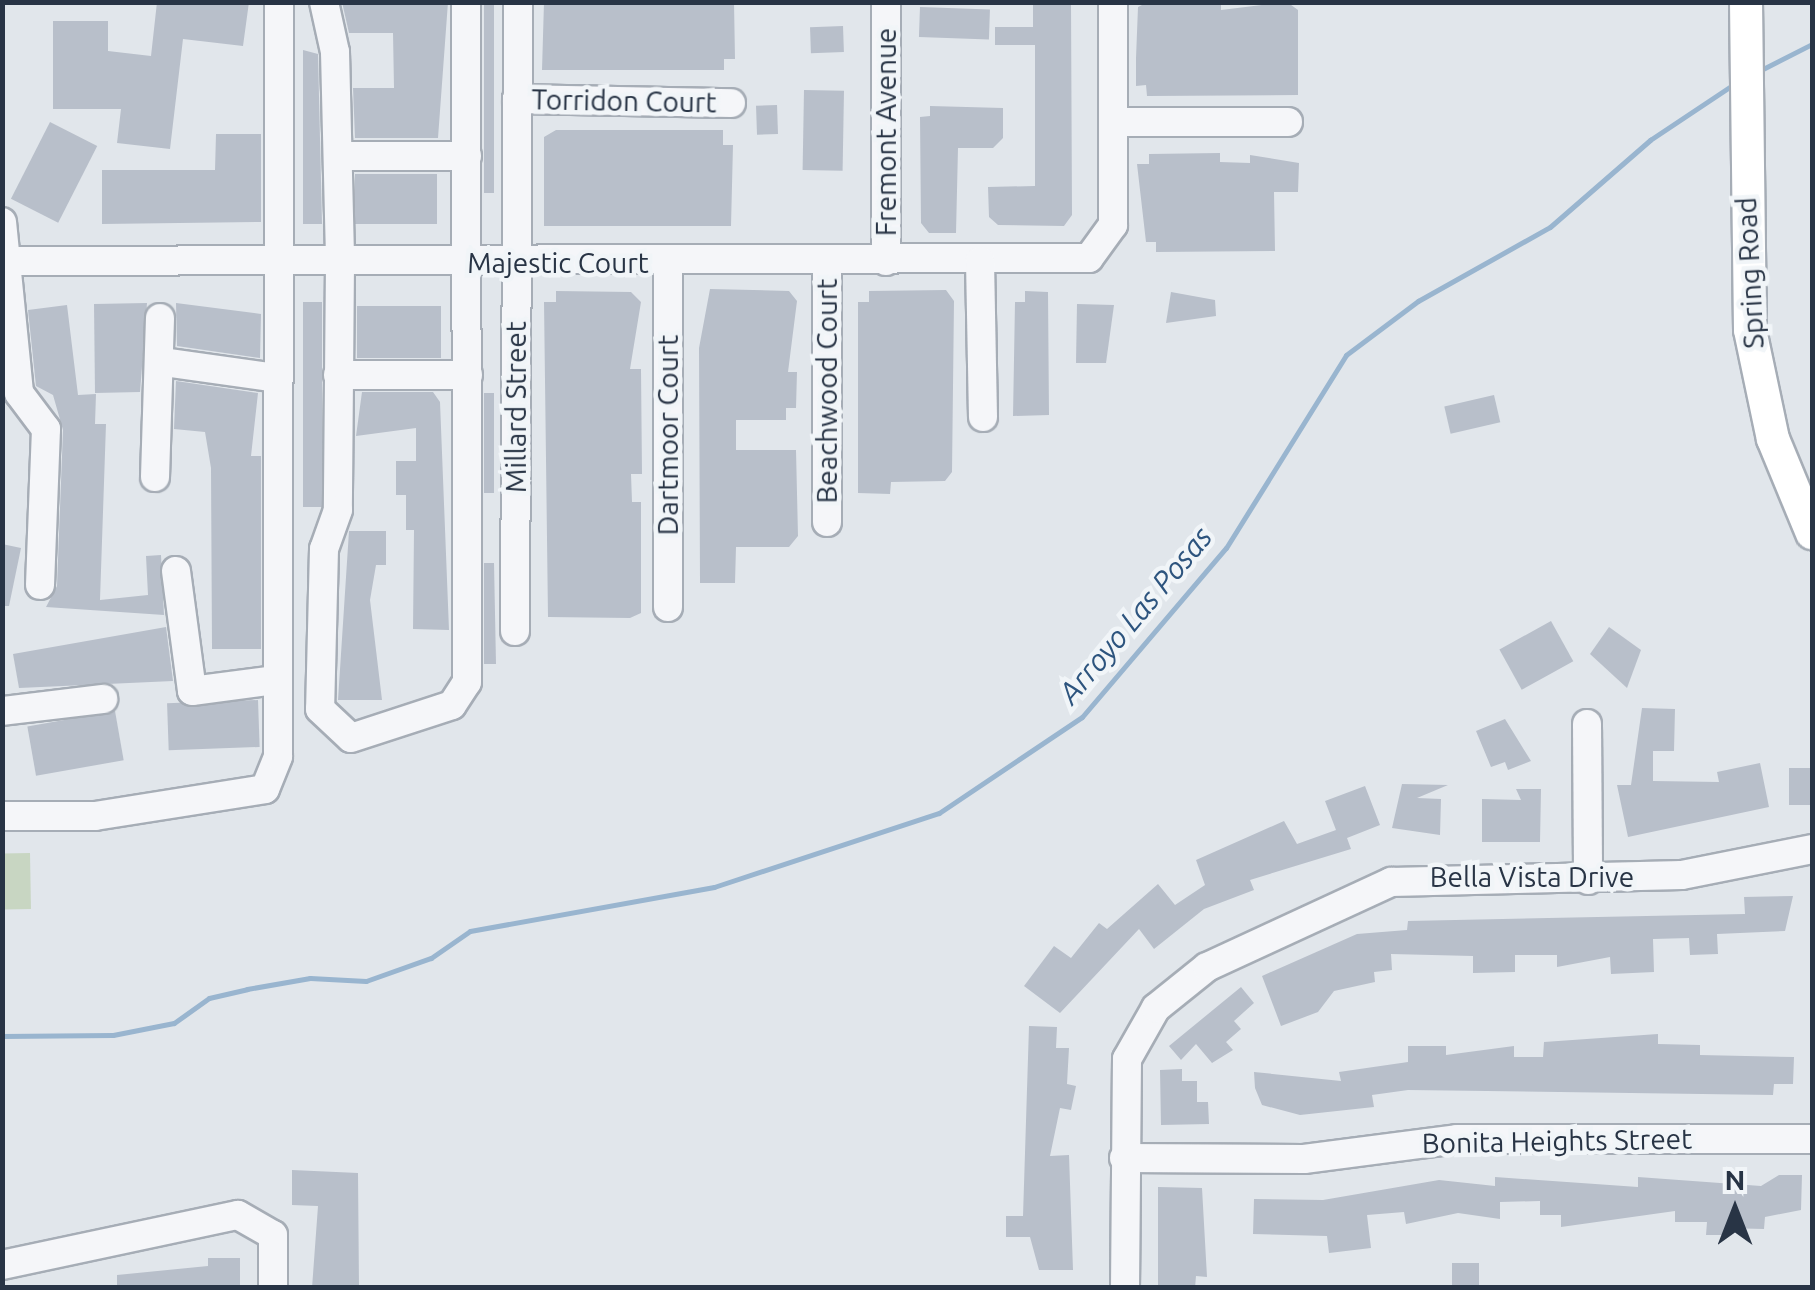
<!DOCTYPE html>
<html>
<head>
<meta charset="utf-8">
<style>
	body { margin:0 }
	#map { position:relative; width:1815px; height:1290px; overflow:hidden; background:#e1e6eb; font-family:Ubuntu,sans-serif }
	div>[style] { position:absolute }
	.green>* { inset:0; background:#c8d6c2; transform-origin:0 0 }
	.stream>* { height:5px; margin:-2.5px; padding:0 2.5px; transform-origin:2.5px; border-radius:2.5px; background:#99b5cf }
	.building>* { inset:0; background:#b8bfca; transform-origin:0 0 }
	.roads { filter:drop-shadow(2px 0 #a6adb6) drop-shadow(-2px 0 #a6adb6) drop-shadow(0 2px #a6adb6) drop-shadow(0 -2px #a6adb6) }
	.minor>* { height:28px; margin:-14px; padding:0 14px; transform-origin:14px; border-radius:14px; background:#f5f6f9 }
	.major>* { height:32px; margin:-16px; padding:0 16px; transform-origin:16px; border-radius:16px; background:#fff }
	span { translate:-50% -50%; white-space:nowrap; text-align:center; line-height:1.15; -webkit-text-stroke:9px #f1f5f8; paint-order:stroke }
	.street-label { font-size:28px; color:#283445 }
	.water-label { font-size:30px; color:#2d547e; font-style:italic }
	.frame { position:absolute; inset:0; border:5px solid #283445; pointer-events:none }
	.north { position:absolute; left:1685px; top:1160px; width:100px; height:100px; -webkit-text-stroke:8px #f1f5f8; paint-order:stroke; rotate:0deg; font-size:28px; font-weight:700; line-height:40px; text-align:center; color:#283445 }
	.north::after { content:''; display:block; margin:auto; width:35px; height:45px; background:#283445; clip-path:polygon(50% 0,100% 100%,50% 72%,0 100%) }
</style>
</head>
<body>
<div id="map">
	<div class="green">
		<div style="left:30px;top:853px;width:56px;height:27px;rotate:89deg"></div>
	</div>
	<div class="stream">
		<div style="left:1757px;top:72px;width:62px;rotate:-27deg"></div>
		<div style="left:2px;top:1036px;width:111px;rotate:-0.5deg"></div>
		<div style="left:113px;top:1035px;width:62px;rotate:-11.1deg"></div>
		<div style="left:174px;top:1023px;width:43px;rotate:-35.5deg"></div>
		<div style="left:209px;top:998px;width:39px;rotate:-13deg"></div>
		<div style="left:247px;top:989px;width:64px;rotate:-9.9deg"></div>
		<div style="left:310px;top:978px;width:56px;rotate:3.1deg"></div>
		<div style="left:366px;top:981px;width:69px;rotate:-19.5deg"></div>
		<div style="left:431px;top:958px;width:47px;rotate:-34.7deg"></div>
		<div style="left:470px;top:931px;width:248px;rotate:-10.2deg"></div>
		<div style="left:714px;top:887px;width:237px;rotate:-18.2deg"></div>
		<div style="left:939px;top:813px;width:172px;rotate:-33.9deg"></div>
		<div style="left:1082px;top:717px;width:222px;rotate:-49.6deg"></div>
		<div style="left:1226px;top:548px;width:227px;rotate:-58.1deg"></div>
		<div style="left:1346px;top:355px;width:90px;rotate:-36.9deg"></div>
		<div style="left:1418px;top:301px;width:151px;rotate:-29.3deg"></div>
		<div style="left:1550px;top:227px;width:133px;rotate:-41deg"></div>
		<div style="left:1650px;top:140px;width:101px;rotate:-33.7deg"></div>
	</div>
	<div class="building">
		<div style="clip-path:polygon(157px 2px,249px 2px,243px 46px,183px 39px,170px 149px,117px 143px,121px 109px,53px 109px,53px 21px,108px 21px,108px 51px,151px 56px)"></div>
		<div style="clip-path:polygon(342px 2px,448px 2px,438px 138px,355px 138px,353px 88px,394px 88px,393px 33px,349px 33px)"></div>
		<div style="left:484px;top:2px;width:10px;height:191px"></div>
		<div style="clip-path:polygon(544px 2px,734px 2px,735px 59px,724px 59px,724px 70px,542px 70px)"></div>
		<div style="clip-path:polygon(1033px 2px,1071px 2px,1072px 215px,1064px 226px,998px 225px,989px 217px,988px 187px,1035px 186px,1035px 45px,995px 45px,995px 27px,1033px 27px)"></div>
		<div style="clip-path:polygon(1148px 2px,1221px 2px,1221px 10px,1287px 2px,1298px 10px,1298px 95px,1147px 96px,1146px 85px,1136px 86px,1136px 58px,1138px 7px)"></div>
		<div style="left:920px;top:7px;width:70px;height:30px;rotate:2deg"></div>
		<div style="left:843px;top:26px;width:26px;height:33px;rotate:88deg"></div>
		<div style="clip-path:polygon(303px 50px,318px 54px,322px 224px,303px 224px)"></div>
		<div style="left:804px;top:90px;width:40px;height:80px;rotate:1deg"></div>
		<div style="left:777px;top:105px;width:29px;height:21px;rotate:88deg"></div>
		<div style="clip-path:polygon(930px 106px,1003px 108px,1003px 138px,993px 148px,958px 148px,956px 233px,929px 233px,921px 223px,920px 117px,930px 116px)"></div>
		<div style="left:50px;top:122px;width:53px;height:86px;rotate:27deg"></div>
		<div style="clip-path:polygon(556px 130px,723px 130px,723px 145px,733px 145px,731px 226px,544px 226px,544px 137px)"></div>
		<div style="clip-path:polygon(216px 134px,261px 134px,261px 222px,102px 224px,102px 170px,215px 170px)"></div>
		<div style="clip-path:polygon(1220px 153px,1220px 162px,1250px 163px,1250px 155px,1299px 163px,1298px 192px,1274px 192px,1275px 251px,1156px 252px,1156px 242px,1146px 242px,1137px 164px,1149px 164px,1149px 154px)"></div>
		<div style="left:355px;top:174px;width:82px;height:50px"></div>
		<div style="clip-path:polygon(710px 289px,789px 291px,797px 301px,788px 372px,797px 372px,796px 408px,786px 408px,786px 420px,736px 420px,736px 450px,796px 450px,798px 536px,789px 547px,736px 547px,735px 583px,700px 583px,699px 348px)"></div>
		<div style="clip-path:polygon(946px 290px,954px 301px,952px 472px,945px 481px,891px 482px,890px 494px,858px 493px,858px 302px,869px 302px,869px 291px)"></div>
		<div style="clip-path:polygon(556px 291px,631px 292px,641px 302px,630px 369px,641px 369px,642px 474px,631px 474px,632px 502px,641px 502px,641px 613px,630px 618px,548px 617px,544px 302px,556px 302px)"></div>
		<div style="clip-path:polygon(1025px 291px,1048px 292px,1049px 415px,1013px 416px,1015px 302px,1025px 302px)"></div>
		<div style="clip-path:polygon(1171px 292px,1215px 300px,1216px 316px,1166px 323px)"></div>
		<div style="left:303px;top:302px;width:19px;height:205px"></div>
		<div style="clip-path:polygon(147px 303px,140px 392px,95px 393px,94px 304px)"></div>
		<div style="clip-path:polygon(176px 303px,261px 314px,260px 358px,177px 346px)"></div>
		<div style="clip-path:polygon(1077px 304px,1114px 305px,1106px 363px,1076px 363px)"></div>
		<div style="clip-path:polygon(67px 305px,78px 395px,96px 394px,95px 424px,106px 424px,100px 600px,148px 595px,146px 556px,161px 555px,164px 615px,46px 607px,57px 586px,63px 430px,53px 395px,36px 386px,28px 310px)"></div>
		<div style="left:357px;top:306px;width:84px;height:52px"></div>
		<div style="clip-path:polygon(176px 381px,258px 393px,251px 456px,261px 456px,261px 649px,212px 649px,211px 468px,205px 432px,174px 429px)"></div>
		<div style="clip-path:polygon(362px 392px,433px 392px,440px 402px,449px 630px,413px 629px,414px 530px,406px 530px,406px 495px,396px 495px,396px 461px,416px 461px,416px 428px,356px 436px)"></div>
		<div style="left:484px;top:393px;width:10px;height:100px"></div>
		<div style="left:1494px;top:395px;width:28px;height:51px;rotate:77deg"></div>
		<div style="clip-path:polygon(349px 531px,386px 531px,386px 565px,376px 565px,370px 600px,382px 700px,338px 700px)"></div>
		<div style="clip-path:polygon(2px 544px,21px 548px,9px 606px,2px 606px)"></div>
		<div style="clip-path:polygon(484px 563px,494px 563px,496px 664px,484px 664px)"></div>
		<div style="left:1551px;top:621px;width:46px;height:59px;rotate:61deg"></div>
		<div style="clip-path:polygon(166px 627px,173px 681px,19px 688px,13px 654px)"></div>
		<div style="clip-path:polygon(1609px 627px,1641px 650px,1627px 688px,1590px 654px)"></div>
		<div style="left:258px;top:700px;width:47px;height:91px;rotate:88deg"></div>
		<div style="clip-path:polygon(1642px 708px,1675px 709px,1674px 751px,1653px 751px,1653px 781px,1719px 782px,1717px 772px,1760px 763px,1769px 807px,1628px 837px,1617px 785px,1631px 785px)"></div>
		<div style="left:115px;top:711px;width:50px;height:89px;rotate:80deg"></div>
		<div style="clip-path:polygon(1505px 719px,1531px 761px,1508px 770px,1505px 762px,1491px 767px,1476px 731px)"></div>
		<div style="left:1789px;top:768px;width:23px;height:37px"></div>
		<div style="clip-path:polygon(1402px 784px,1448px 785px,1417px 798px,1441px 799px,1440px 835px,1392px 828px)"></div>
		<div style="clip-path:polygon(1365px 786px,1380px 825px,1347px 838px,1351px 849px,1250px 880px,1254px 890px,1204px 909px,1154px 949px,1139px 929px,1060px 1013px,1024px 986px,1054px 946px,1071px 958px,1099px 923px,1107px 929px,1158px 884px,1175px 905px,1205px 885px,1196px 860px,1284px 821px,1297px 844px,1336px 830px,1325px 801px)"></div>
		<div style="clip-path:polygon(1516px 789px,1541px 789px,1540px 842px,1482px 842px,1482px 799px,1521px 800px)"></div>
		<div style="clip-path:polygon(1793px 896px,1785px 931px,1717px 934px,1718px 954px,1690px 955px,1689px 938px,1653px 939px,1654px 972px,1611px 974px,1610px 957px,1557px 967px,1557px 955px,1515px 955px,1515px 972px,1473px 973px,1473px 956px,1391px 954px,1392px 970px,1374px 972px,1375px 982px,1334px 991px,1318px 1012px,1281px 1026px,1262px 976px,1357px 934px,1407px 930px,1408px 921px,1745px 914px,1744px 897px)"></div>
		<div style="clip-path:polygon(1241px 987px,1254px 1003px,1234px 1021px,1241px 1029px,1226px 1042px,1233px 1050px,1212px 1063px,1196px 1044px,1181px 1060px,1169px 1046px)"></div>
		<div style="clip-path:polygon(1029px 1026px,1057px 1027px,1056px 1048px,1069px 1048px,1067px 1084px,1076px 1086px,1071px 1110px,1060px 1108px,1050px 1156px,1069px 1155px,1073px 1270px,1039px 1270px,1030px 1237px,1006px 1237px,1006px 1216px,1023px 1216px)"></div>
		<div style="clip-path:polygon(1658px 1034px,1658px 1044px,1700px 1045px,1700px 1055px,1794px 1057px,1793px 1084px,1774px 1084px,1773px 1095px,1408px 1090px,1372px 1095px,1374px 1107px,1300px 1115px,1262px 1105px,1255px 1088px,1254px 1072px,1341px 1081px,1339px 1072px,1408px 1062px,1408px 1046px,1446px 1046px,1446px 1055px,1514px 1046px,1514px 1057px,1543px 1057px,1544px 1042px)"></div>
		<div style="clip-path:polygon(1182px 1069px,1182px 1081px,1197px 1081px,1197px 1102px,1208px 1102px,1209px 1124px,1161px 1125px,1160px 1070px)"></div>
		<div style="clip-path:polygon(292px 1170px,358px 1173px,359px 1288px,312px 1288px,318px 1206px,292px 1205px)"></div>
		<div style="clip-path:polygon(1779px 1175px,1802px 1175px,1801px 1210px,1765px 1217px,1764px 1229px,1725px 1228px,1725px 1235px,1706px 1235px,1707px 1222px,1675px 1222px,1675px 1211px,1561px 1227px,1561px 1215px,1540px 1215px,1540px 1201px,1500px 1202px,1500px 1219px,1458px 1213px,1406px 1224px,1404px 1212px,1367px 1215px,1371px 1248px,1329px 1253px,1327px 1236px,1253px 1234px,1254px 1199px,1323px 1200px,1439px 1180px,1495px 1186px,1495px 1177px,1638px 1187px,1638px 1177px,1761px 1186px)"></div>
		<div style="clip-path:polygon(1158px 1187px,1202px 1188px,1207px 1277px,1196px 1276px,1195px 1288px,1158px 1288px)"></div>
		<div style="clip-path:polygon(208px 1258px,240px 1258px,240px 1288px,117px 1288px,117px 1275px,208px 1266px)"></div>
		<div style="left:1452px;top:1263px;width:27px;height:25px"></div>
	</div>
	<div class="roads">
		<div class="minor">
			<div style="left:324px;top:2px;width:51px;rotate:77.6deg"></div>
			<div style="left:335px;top:52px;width:211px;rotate:88.6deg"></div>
			<div style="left:340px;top:263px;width:247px;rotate:90.5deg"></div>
			<div style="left:338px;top:510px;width:41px;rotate:109.7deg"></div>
			<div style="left:324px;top:549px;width:160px;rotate:91.4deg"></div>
			<div style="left:320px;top:709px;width:42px;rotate:43.1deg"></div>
			<div style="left:351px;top:738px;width:106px;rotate:-18.1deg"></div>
			<div style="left:452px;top:705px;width:27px;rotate:-57deg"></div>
			<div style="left:467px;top:682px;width:680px;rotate:-90.08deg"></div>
			<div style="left:517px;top:99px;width:214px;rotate:1.1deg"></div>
			<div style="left:1114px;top:122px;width:174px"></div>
			<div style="left:338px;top:156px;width:129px"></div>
			<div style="left:2px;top:222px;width:172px;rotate:84.3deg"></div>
			<div style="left:19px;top:393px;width:45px;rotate:53.1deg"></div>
			<div style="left:46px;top:429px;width:156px;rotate:92.2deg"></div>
			<div style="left:2px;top:261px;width:1087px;rotate:-0.16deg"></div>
			<div style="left:1089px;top:258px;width:41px;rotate:-54deg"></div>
			<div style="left:1113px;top:225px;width:223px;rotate:-90deg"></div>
			<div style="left:827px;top:261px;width:261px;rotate:90deg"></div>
			<div style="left:886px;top:261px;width:259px;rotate:-90deg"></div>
			<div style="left:980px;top:261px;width:156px;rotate:88.9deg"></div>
			<div style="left:163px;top:362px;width:115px;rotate:8deg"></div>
			<div style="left:338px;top:375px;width:130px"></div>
			<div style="left:155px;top:477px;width:159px;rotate:-88.2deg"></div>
			<div style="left:176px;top:571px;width:121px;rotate:82.4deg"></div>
			<div style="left:192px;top:691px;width:85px;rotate:-7.5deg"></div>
			<div style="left:668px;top:607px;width:344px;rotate:-90deg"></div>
			<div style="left:515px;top:631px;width:629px;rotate:-89.73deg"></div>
			<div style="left:2px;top:711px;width:102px;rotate:-6.8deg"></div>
			<div style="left:1587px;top:724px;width:156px;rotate:89.6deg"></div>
			<div style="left:2px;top:816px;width:93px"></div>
			<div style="left:95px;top:816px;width:172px;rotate:-9deg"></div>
			<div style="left:265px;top:789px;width:35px;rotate:-68deg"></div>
			<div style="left:278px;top:756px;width:754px;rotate:-89.92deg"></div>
			<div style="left:1124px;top:1158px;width:180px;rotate:0.3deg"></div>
			<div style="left:1304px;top:1159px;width:154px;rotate:-7.4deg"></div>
			<div style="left:1457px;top:1139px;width:355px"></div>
			<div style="left:2px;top:1265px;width:241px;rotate:-12deg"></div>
			<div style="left:238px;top:1215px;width:40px;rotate:29.7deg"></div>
			<div style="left:273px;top:1235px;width:53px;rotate:90deg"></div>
			<div style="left:1125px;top:1288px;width:229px;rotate:-89.5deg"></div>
			<div style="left:1127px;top:1059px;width:59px;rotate:-60.4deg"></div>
			<div style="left:1156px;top:1008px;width:65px;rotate:-38.8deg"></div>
			<div style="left:1207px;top:967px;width:203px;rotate:-24.8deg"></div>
			<div style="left:1391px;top:882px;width:291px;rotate:-1.4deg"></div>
			<div style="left:1682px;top:875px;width:133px;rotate:-11.3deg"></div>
		</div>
		<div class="major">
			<div style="left:1746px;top:2px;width:328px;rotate:89.3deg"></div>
			<div style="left:1750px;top:330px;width:111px;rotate:78.1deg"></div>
			<div style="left:1773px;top:439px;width:102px;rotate:67.5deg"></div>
		</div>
	</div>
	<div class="street-label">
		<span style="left:624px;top:101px;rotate:1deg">Torridon Court</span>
		<span style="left:886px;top:132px;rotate:-90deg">Fremont Avenue</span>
		<span style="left:558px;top:263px">Majestic Court</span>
		<span style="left:1750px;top:273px;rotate:-93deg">Spring Road</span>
		<span style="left:827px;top:391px;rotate:-90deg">Beachwood Court</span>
		<span style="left:516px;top:407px;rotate:-90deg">Millard Street</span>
		<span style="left:668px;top:435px;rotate:-90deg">Dartmoor Court</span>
		<span style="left:1532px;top:877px">Bella Vista Drive</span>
		<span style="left:1557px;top:1141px;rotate:-1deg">Bonita Heights Street</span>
	</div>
	<div class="water-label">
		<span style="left:1135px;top:615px;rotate:-50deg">Arroyo Las Posas</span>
	</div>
	<div class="frame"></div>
	<div class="north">N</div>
</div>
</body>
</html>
